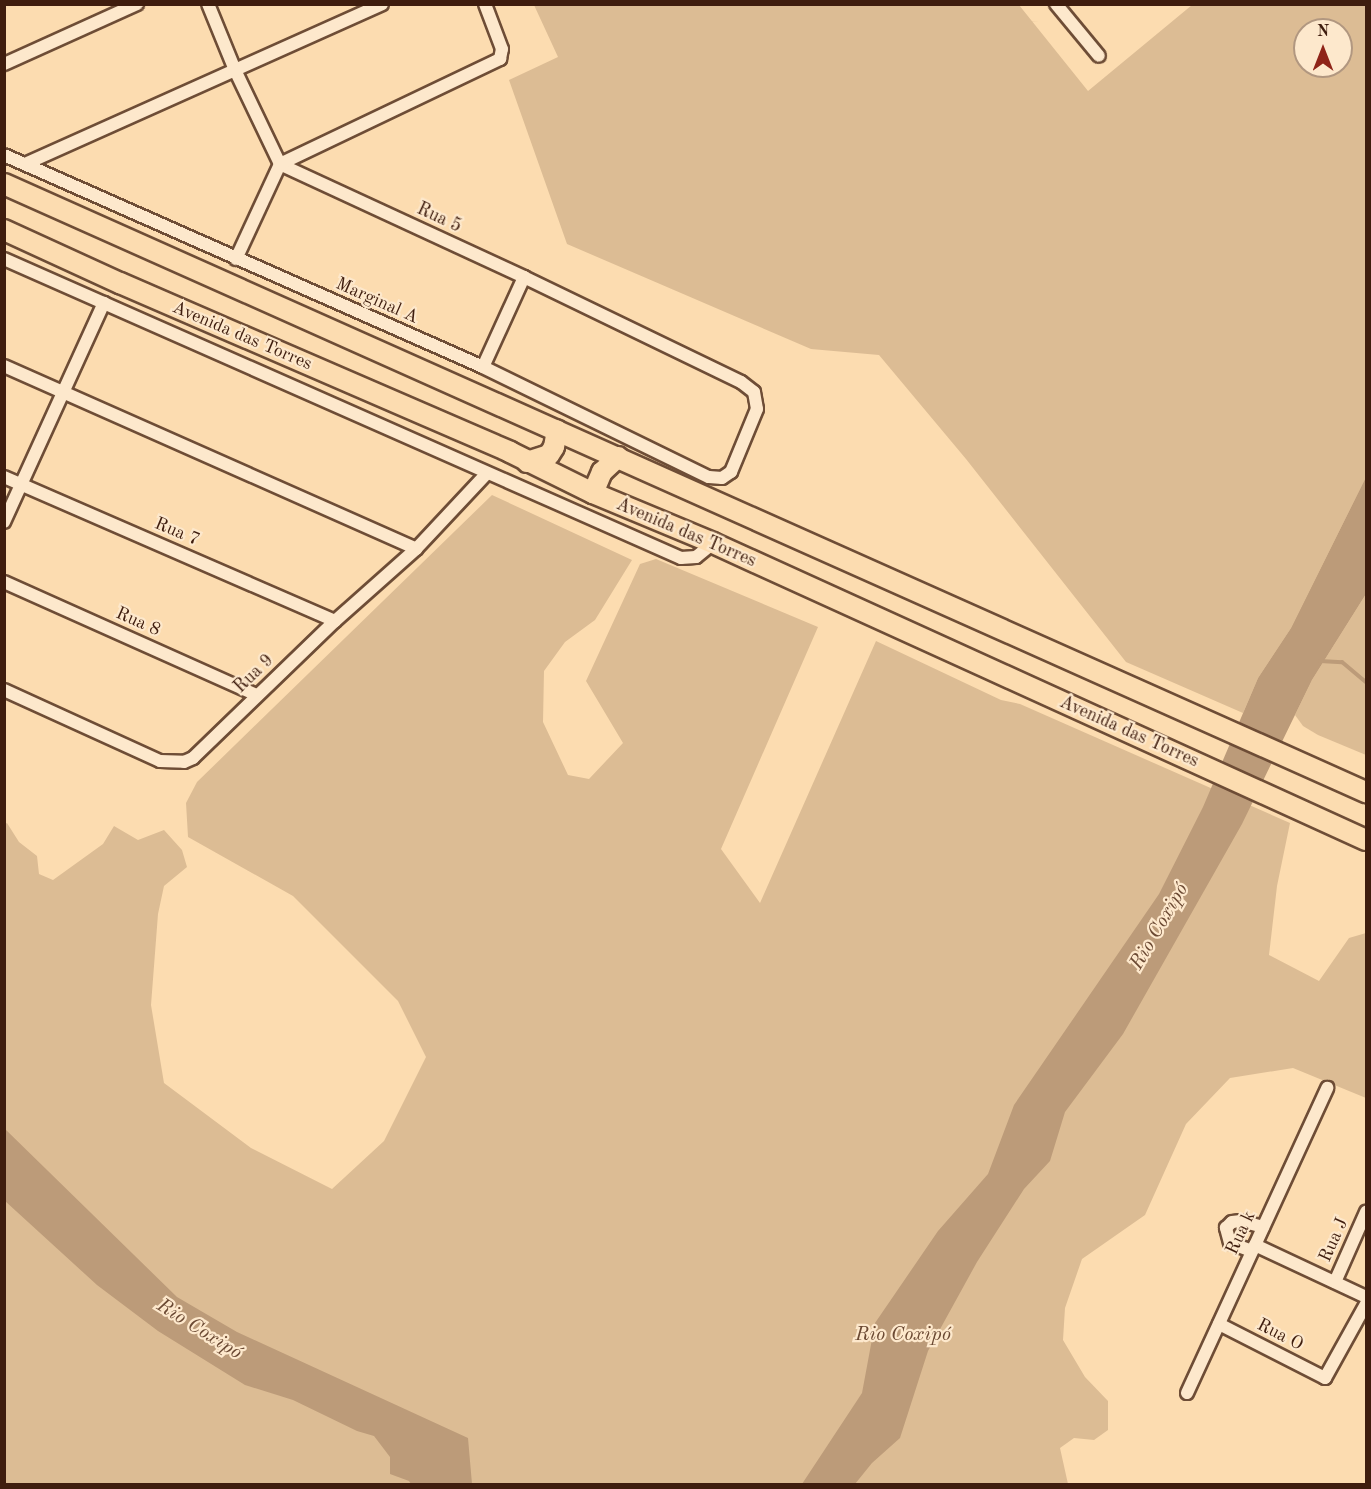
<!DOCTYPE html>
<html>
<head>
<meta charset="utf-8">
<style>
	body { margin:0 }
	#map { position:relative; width:1371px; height:1489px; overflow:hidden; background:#fcdcb0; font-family:"Old Standard TT",serif }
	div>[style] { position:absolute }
	.green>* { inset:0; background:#dcbc94 }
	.water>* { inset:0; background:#bc9b79 }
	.stream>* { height:4px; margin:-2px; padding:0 2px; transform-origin:2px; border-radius:2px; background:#bc9b79 }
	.roads { filter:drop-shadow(2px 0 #6e4d36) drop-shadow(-2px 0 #6e4d36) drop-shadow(0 2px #6e4d36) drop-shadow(0 -2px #6e4d36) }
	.street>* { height:12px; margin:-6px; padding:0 6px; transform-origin:6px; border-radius:6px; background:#fde8cc }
	.primary>* { height:20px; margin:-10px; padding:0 10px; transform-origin:10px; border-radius:10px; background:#fcdcb0 }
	span { translate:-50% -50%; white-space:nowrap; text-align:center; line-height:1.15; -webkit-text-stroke:4.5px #fde8cc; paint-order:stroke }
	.street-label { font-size:18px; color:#3f1d0e }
	.water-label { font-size:20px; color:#6b4933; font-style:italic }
	.frame { position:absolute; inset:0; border:6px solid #3f1d0e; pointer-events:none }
	.north { position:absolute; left:1293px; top:18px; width:60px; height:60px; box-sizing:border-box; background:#fde8cc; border:2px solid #b19780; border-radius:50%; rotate:0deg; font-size:16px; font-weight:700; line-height:24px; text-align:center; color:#3f1d0e }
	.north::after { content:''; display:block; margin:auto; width:21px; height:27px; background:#8f2418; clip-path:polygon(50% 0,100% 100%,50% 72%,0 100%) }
</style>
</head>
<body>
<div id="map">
	<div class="green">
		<div style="clip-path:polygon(evenodd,534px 5px,1019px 5px,1088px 91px,1192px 5px,1366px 5px,1366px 477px,1291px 628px,1258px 678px,1243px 713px,1126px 662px,966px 459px,879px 355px,811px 349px,567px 244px,509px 80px,558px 57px,534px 5px,1305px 30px,1341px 30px,1341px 66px,1305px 66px,1305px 30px)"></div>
		<div style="clip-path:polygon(492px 495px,632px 560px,595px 620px,565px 642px,544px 671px,543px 722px,568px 775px,589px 779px,623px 743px,586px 681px,640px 564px,656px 559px,818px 627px,721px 849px,760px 903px,876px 641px,1001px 700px,1020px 704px,1290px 823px,1277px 886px,1269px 955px,1319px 981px,1349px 938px,1366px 933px,1366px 1098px,1293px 1068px,1230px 1078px,1186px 1124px,1145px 1215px,1082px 1259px,1065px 1308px,1063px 1340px,1085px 1377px,1108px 1401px,1108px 1430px,1094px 1440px,1074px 1438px,1060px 1448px,1068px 1484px,5px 1484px,5px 824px,7px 823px,19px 842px,37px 856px,39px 874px,53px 880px,103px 844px,114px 826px,138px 840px,164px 830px,182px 850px,187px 867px,164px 886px,158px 914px,151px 1005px,164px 1083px,251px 1148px,332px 1189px,384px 1141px,426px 1057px,398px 1001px,293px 896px,188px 837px,186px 803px,197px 782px)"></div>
		<div style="clip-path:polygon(1366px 594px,1366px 755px,1318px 735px,1303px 726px,1295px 715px,1312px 680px)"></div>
	</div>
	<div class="water">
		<div style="clip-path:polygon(1366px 477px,1366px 594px,1312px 680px,1242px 824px,1123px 1034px,1065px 1112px,1050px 1161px,1024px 1189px,977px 1262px,928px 1351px,900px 1438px,872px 1463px,855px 1484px,802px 1484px,862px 1393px,875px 1323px,938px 1231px,988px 1174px,1014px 1105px,1159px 894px,1203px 807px,1258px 678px,1291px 628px)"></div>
		<div style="clip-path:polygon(4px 1128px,177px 1297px,237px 1332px,468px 1438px,472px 1484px,411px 1484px,409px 1481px,390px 1474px,390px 1457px,374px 1436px,357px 1431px,293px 1400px,245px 1385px,158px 1331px,97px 1285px,5px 1201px)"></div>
	</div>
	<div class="stream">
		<div style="left:1320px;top:661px;width:22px;rotate:3deg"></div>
		<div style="left:1342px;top:662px;width:31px;rotate:40deg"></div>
	</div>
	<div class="roads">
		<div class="street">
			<div style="left:1056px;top:4px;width:67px;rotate:50.4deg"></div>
			<div style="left:4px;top:64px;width:146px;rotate:-24.3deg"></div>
			<div style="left:4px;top:155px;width:524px;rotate:23.87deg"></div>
			<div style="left:483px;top:367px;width:251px;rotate:26deg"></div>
			<div style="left:709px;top:477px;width:13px;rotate:4deg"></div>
			<div style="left:722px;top:478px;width:11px;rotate:-34deg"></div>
			<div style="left:731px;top:472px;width:68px;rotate:-67.6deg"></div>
			<div style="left:757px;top:409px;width:17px;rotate:-100deg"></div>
			<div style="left:754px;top:392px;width:16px;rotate:-142deg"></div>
			<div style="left:741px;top:382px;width:241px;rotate:-154.2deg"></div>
			<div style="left:524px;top:277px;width:269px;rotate:-155.2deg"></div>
			<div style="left:280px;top:164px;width:104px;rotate:-115.6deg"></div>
			<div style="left:235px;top:70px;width:71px;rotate:-112.2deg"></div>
			<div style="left:25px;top:164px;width:391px;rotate:-24.1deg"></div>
			<div style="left:4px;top:259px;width:740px;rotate:23.83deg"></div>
			<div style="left:681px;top:558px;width:15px;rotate:-4deg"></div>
			<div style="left:696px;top:557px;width:22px;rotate:-39deg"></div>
			<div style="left:236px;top:259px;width:105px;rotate:-65.1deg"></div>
			<div style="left:280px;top:164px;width:244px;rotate:-25.5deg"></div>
			<div style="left:500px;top:59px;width:10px;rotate:-79deg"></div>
			<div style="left:502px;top:49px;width:48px;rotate:-110.7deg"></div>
			<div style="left:4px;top:366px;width:451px;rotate:23.9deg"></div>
			<div style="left:483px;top:367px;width:99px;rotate:-65.5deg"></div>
			<div style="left:4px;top:477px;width:361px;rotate:23.5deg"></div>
			<div style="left:4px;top:522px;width:241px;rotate:-65.5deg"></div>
			<div style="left:4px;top:582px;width:277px;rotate:24.1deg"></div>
			<div style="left:4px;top:690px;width:171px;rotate:24.5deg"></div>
			<div style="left:160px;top:761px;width:24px;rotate:2deg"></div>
			<div style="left:184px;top:762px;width:10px;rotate:-24deg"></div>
			<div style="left:193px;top:758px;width:197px;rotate:-44deg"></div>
			<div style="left:335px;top:621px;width:108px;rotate:-41.6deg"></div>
			<div style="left:416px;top:549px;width:104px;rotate:-46.9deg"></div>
			<div style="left:1255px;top:1245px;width:123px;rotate:25.1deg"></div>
			<div style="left:1252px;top:1251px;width:23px;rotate:-160deg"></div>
			<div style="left:1230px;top:1243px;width:16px;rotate:-105deg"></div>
			<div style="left:1226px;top:1228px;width:8px;rotate:-45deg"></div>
			<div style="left:1232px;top:1222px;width:9px;rotate:-6deg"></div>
			<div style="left:1241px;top:1221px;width:23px;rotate:15deg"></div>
			<div style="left:1335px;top:1282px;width:77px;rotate:-66.1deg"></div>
			<div style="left:1219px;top:1324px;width:119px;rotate:27deg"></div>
			<div style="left:1325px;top:1378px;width:85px;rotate:-61deg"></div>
			<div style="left:1187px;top:1393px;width:336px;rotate:-65.3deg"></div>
		</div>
		<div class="primary">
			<div style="left:4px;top:184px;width:1492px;rotate:24.06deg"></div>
			<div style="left:4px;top:230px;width:128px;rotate:24.6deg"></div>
			<div style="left:120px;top:283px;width:425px;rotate:23.4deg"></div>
			<div style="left:510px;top:452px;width:93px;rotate:26.3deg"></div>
			<div style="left:593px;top:493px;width:130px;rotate:22.6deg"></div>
			<div style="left:713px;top:543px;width:717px;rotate:24.46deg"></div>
			<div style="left:527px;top:462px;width:23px;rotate:-18deg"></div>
			<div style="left:549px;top:455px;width:9px;rotate:-58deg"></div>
			<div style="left:554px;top:447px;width:17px;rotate:-80deg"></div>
			<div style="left:593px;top:493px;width:23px;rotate:-67deg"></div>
			<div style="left:602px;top:472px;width:22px;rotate:-43deg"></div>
		</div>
	</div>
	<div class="street-label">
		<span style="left:439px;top:218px;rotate:25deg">Rua 5</span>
		<span style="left:377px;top:301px;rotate:24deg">Marginal A</span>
		<span style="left:242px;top:336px;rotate:23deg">Avenida das Torres</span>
		<span style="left:177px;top:532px;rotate:23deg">Rua 7</span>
		<span style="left:686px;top:533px;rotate:23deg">Avenida das Torres</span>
		<span style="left:138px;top:622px;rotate:24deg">Rua 8</span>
		<span style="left:254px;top:674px;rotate:-44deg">Rua 9</span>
		<span style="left:1129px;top:732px;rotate:24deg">Avenida das Torres</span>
		<span style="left:1241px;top:1233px;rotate:-65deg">Rua k</span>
		<span style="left:1334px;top:1240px;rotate:-66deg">Rua J</span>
		<span style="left:1280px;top:1335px;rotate:27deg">Rua O</span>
	</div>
	<div class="water-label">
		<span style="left:1160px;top:927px;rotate:-60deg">Rio Coxipó</span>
		<span style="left:199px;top:1330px;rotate:32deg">Rio Coxipó</span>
		<span style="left:903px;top:1335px">Rio Coxipó</span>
	</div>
	<div class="frame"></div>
	<div class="north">N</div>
</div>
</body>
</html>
